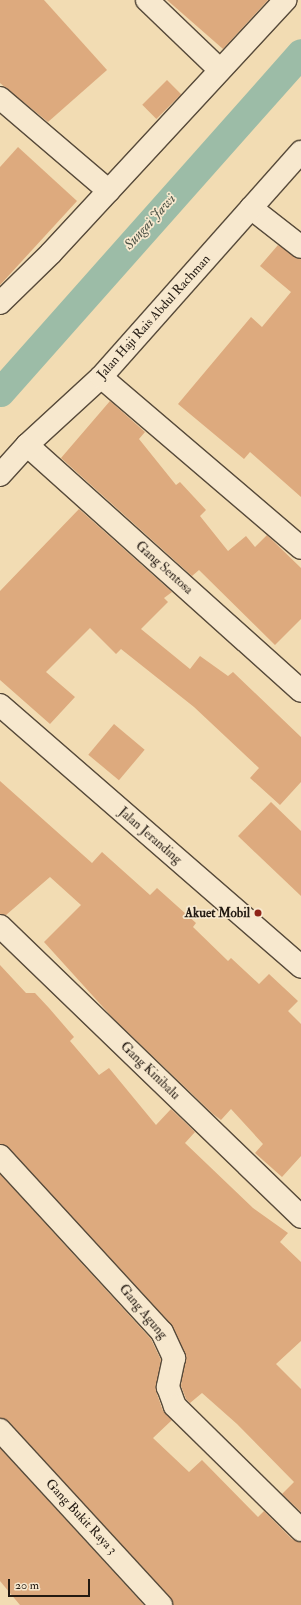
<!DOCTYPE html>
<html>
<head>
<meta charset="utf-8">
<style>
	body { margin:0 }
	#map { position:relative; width:301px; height:1605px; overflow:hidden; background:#f2dcb3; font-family:"IM FELL Double Pica",serif }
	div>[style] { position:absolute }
	.canal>* { height:29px; margin:-14.5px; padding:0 14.5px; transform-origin:14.5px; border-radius:14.5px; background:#9cbca7 }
	.building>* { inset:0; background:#ddaa7e; transform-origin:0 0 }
	.roads { filter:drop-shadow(1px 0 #574a3a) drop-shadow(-1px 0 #574a3a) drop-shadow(0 1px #574a3a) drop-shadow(0 -1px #574a3a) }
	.minor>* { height:22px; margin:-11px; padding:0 11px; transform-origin:11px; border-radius:11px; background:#f7e8ce }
	.dots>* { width:11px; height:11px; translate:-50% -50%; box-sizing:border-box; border:2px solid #f7e8ce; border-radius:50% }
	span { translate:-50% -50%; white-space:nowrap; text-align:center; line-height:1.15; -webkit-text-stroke:3.5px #f7e8ce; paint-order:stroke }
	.street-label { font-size:13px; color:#231a12 }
	.poi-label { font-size:13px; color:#231a12; font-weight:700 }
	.right { translate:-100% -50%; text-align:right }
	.water-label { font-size:14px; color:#4d5346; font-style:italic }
	.scale { position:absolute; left:8px; top:1579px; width:82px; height:18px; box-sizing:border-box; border:2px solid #231a12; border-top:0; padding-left:5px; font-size:12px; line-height:14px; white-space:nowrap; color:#231a12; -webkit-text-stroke:3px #f7e8ce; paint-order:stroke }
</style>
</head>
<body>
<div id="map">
	<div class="canal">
		<div style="left:0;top:392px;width:453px;rotate:-48.4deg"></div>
	</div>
	<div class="building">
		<div style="clip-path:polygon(0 0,44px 0,107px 70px,48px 122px,0 83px)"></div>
		<div style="clip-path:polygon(167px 0,268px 0,223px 49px)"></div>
		<div style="left:167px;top:80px;width:20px;height:35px;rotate:45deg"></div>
		<div style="clip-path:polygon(18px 147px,77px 201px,0 285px,0 167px)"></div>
		<div style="clip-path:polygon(278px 245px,301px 259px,301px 497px,250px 452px,244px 459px,178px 404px,251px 317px,262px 327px,291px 292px,260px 266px)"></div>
		<div style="clip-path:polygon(110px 401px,145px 432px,139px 439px,176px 485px,180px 482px,206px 510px,200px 516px,228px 551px,246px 536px,255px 547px,267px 535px,301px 568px,301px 619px,275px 645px,199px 570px,192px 576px,61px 458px)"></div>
		<div style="clip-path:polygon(79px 509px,172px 592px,164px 598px,168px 602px,141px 629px,190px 669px,200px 656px,228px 676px,233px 672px,301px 737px,301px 782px,280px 805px,250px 778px,259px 768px,194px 707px,121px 649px,116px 654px,90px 628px,46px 672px,75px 697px,50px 724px,0 680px,0 591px)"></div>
		<div style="left:114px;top:724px;width:40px;height:40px;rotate:40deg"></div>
		<div style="clip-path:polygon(0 781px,92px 863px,102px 852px,150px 895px,157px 888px,196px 923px,193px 927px,228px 961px,231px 958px,259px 984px,269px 974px,298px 1001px,288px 1011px,301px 1024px,301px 1156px,282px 1177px,255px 1153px,263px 1144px,231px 1109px,221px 1120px,213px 1114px,112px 1017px,44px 942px,81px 905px,50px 877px,6px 915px,0 914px)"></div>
		<div style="clip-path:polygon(271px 802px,301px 831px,301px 896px,238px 836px)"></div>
		<div style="clip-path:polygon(0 965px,26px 993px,35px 993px,49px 1008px,74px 1037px,70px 1041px,99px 1075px,109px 1068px,156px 1125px,171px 1109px,195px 1132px,185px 1143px,253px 1208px,288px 1233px,280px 1242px,301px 1262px,301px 1341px,276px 1364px,301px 1389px,301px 1512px,282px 1494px,294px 1482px,237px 1424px,202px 1393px,190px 1403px,186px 1399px,181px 1386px,185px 1353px,171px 1324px,9px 1148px,0 1144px)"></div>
		<div style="clip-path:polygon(0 1174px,151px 1339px,161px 1360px,156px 1391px,163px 1411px,172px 1420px,153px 1438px,189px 1472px,202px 1460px,258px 1517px,264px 1511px,292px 1539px,301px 1542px,301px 1605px,173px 1605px,170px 1597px,9px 1422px,0 1418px)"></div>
		<div style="clip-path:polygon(0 1448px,144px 1605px,20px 1605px,0 1581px)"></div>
	</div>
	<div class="roads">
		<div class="minor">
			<div style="left:147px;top:0;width:101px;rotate:43.8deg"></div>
			<div style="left:0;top:98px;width:143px;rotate:40.5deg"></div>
			<div style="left:251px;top:208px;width:63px;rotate:38deg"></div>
			<div style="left:0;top:303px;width:71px;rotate:-44.4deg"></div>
			<div style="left:51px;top:253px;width:345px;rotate:-47.2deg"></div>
			<div style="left:101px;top:377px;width:263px;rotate:40.5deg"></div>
			<div style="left:27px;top:445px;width:368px;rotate:41.9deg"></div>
			<div style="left:0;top:475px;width:40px;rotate:-48deg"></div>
			<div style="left:27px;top:445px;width:100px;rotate:-42.6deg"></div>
			<div style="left:101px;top:377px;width:301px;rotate:-48.4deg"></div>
			<div style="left:0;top:705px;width:399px;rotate:41deg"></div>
			<div style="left:0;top:926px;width:419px;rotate:44deg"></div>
			<div style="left:0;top:1156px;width:239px;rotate:47.4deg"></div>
			<div style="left:162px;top:1332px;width:29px;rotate:65deg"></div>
			<div style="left:174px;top:1358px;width:30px;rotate:102deg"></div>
			<div style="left:168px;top:1387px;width:20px;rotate:70deg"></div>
			<div style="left:175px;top:1406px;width:177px;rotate:44.5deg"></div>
			<div style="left:0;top:1430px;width:238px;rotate:47.4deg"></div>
		</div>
	</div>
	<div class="dots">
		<div style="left:258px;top:913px;background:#8f2418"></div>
	</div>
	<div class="street-label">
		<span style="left:154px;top:317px;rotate:-48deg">Jalan Haji Rais Abdul Rachman</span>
		<span style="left:164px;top:568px;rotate:42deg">Gang Sentosa</span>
		<span style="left:150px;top:836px;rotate:41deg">Jalan Jeranding</span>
		<span style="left:150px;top:1071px;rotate:44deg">Gang Kinibalu</span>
		<span style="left:143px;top:1312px;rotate:50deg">Gang Agung</span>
		<span style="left:81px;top:1517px;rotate:47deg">Gang Bukit Raya 3</span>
	</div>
	<div class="poi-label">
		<span class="right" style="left:250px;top:913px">Akuet Mobil</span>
	</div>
	<div class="water-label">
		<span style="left:150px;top:222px;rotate:-48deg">Sungai Jawi</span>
	</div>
	<div class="scale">20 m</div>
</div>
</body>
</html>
